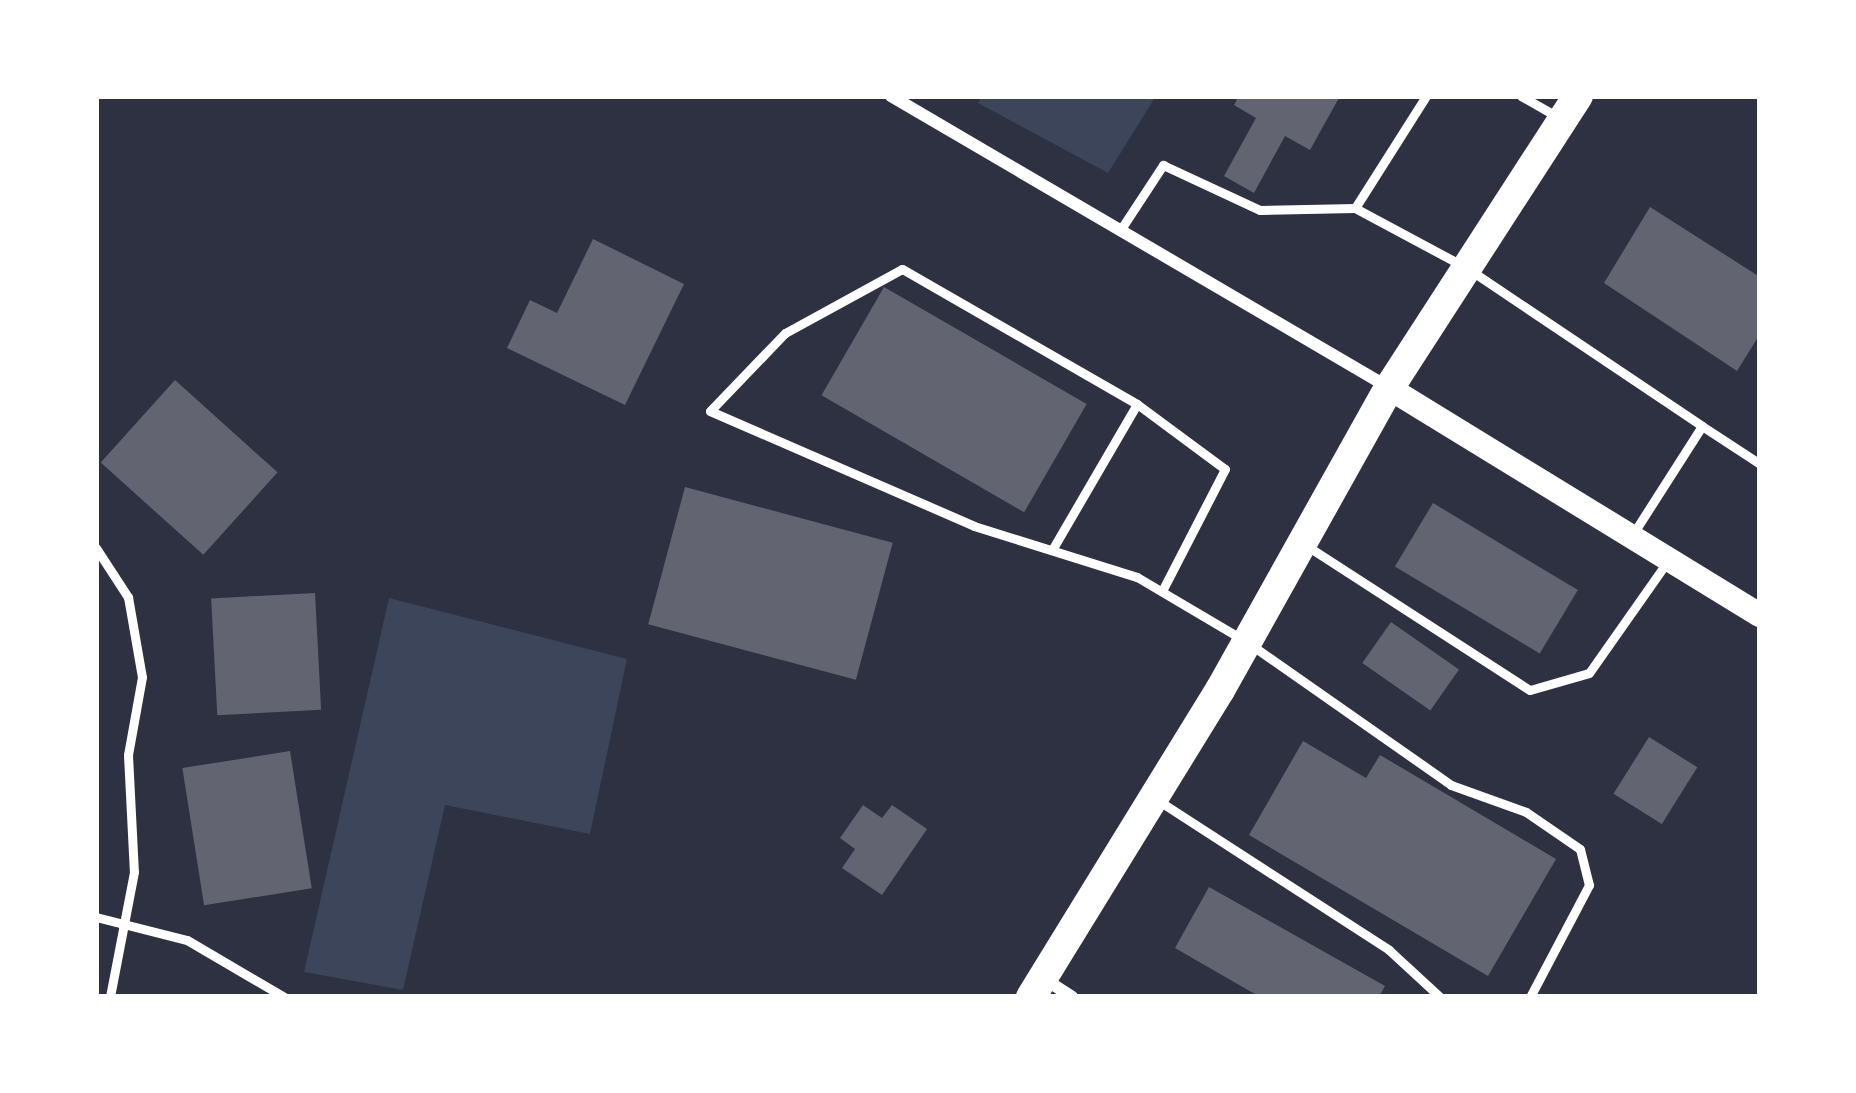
<!DOCTYPE html>
<html>
<head>
<meta charset="utf-8">
<style>
	body { margin:0 }
	#map { position:relative; width:1856px; height:1093px; overflow:hidden; background:#2d3142; font-family:"Fira Sans",sans-serif }
	div>[style] { position:absolute }
	.green>* { inset:0; background:#3c4559 }
	.building>* { inset:0; background:#626471; transform-origin:0 0 }
	.service>* { height:9px; margin:-4.5px; padding:0 4.5px; transform-origin:4.5px; border-radius:4.5px; background:#fff }
	.minor>* { height:12px; margin:-6px; padding:0 6px; transform-origin:6px; border-radius:6px; background:#fff }
	.secondary>* { height:24px; margin:-12px; padding:0 12px; transform-origin:12px; border-radius:12px; background:#fff }
	.primary>* { height:30px; margin:-15px; padding:0 15px; transform-origin:15px; border-radius:15px; background:#fff }
	span { translate:-50% -50%; white-space:nowrap; text-align:center; line-height:1.15; -webkit-text-stroke:10px #fff; paint-order:stroke }
	.frame { position:absolute; inset:0; border:99px solid #fff; pointer-events:none }
</style>
</head>
<body>
<div id="map">
	<div class="green">
		<div style="clip-path:polygon(982px 96px,1156px 96px,1108px 173px,978px 103px)"></div>
		<div style="clip-path:polygon(389px 598px,627px 659px,590px 834px,445px 805px,403px 990px,304px 972px)"></div>
	</div>
	<div class="building">
		<div style="clip-path:polygon(1239px 96px,1340px 96px,1310px 150px,1285px 136px,1254px 193px,1224px 176px,1256px 118px,1234px 105px)"></div>
		<div style="clip-path:polygon(1650px 207px,1760px 277px,1760px 334px,1737px 371px,1604px 283px)"></div>
		<div style="clip-path:polygon(593px 239px,684px 284px,625px 405px,507px 348px,530px 300px,557px 313px)"></div>
		<div style="left:884px;top:287px;width:234px;height:125px;rotate:30deg"></div>
		<div style="left:175px;top:380px;width:138px;height:111px;rotate:42deg"></div>
		<div style="left:685px;top:487px;width:215px;height:142px;rotate:15deg"></div>
		<div style="left:1433px;top:503px;width:169px;height:74px;rotate:31deg"></div>
		<div style="left:315px;top:593px;width:117px;height:104px;rotate:87deg"></div>
		<div style="left:1391px;top:622px;width:83px;height:50px;rotate:35deg"></div>
		<div style="left:1649px;top:737px;width:57px;height:67px;rotate:32deg"></div>
		<div style="clip-path:polygon(1303px 741px,1366px 778px,1380px 755px,1556px 859px,1488px 976px,1249px 835px)"></div>
		<div style="left:290px;top:751px;width:139px;height:109px;rotate:81deg"></div>
		<div style="clip-path:polygon(863px 805px,882px 818px,892px 805px,927px 829px,882px 895px,842px 868px,855px 849px,840px 838px)"></div>
		<div style="clip-path:polygon(1209px 887px,1385px 986px,1379px 997px,1260px 997px,1175px 948px)"></div>
	</div>
	<div class="service">
		<div style="left:1521px;top:96px;width:43px;rotate:29.6deg"></div>
		<div style="left:1355px;top:208px;width:133px;rotate:-57.6deg"></div>
		<div style="left:1121px;top:229px;width:77px;rotate:-56.7deg"></div>
		<div style="left:1163px;top:165px;width:107px;rotate:24.9deg"></div>
		<div style="left:1260px;top:210px;width:95px;rotate:-1.2deg"></div>
		<div style="left:1355px;top:208px;width:127px;rotate:28.2deg"></div>
		<div style="left:1467px;top:268px;width:283px;rotate:33.9deg"></div>
		<div style="left:1702px;top:426px;width:128px;rotate:122.6deg"></div>
		<div style="left:1137px;top:404px;width:109px;rotate:36.5deg"></div>
		<div style="left:1225px;top:469px;width:137px;rotate:117.3deg"></div>
		<div style="left:1702px;top:426px;width:69px;rotate:33.2deg"></div>
		<div style="left:1307px;top:546px;width:265px;rotate:32.9deg"></div>
		<div style="left:1530px;top:690px;width:61px;rotate:-16.1deg"></div>
		<div style="left:1589px;top:673px;width:136px;rotate:-54.9deg"></div>
		<div style="left:96px;top:548px;width:59px;rotate:56.9deg"></div>
		<div style="left:128px;top:597px;width:81px;rotate:80.1deg"></div>
		<div style="left:142px;top:677px;width:79px;rotate:100.2deg"></div>
		<div style="left:128px;top:755px;width:117px;rotate:87.1deg"></div>
		<div style="left:134px;top:872px;width:127px;rotate:100.9deg"></div>
		<div style="left:1052px;top:550px;width:169px;rotate:-59.8deg"></div>
		<div style="left:1137px;top:404px;width:271px;rotate:-150.1deg"></div>
		<div style="left:902px;top:269px;width:133px;rotate:151.3deg"></div>
		<div style="left:785px;top:333px;width:108px;rotate:133.9deg"></div>
		<div style="left:710px;top:411px;width:288px;rotate:23.5deg"></div>
		<div style="left:974px;top:526px;width:171px;rotate:17.4deg"></div>
		<div style="left:1137px;top:577px;width:128px;rotate:30.6deg"></div>
		<div style="left:1247px;top:642px;width:249px;rotate:35deg"></div>
		<div style="left:1451px;top:785px;width:80px;rotate:19.8deg"></div>
		<div style="left:1526px;top:812px;width:65px;rotate:34.4deg"></div>
		<div style="left:1580px;top:849px;width:37px;rotate:76deg"></div>
		<div style="left:1589px;top:885px;width:127px;rotate:117.8deg"></div>
		<div style="left:1159px;top:801px;width:274px;rotate:32.9deg"></div>
		<div style="left:1389px;top:950px;width:69px;rotate:42.7deg"></div>
		<div style="left:96px;top:917px;width:94px;rotate:14.2deg"></div>
		<div style="left:187px;top:940px;width:113px;rotate:30.4deg"></div>
	</div>
	<div class="minor">
		<div style="left:891px;top:96px;width:576px;rotate:30.35deg"></div>
		<div style="left:1046px;top:980px;width:31px;rotate:33deg"></div>
	</div>
	<div class="secondary">
		<div style="left:1389px;top:388px;width:435px;rotate:31.5deg"></div>
	</div>
	<div class="primary">
		<div style="left:1031px;top:997px;width:361px;rotate:-58.4deg"></div>
		<div style="left:1220px;top:690px;width:346px;rotate:-60.8deg"></div>
		<div style="left:1389px;top:388px;width:348px;rotate:-57.1deg"></div>
	</div>
	<div class="frame"></div>
</div>
</body>
</html>
